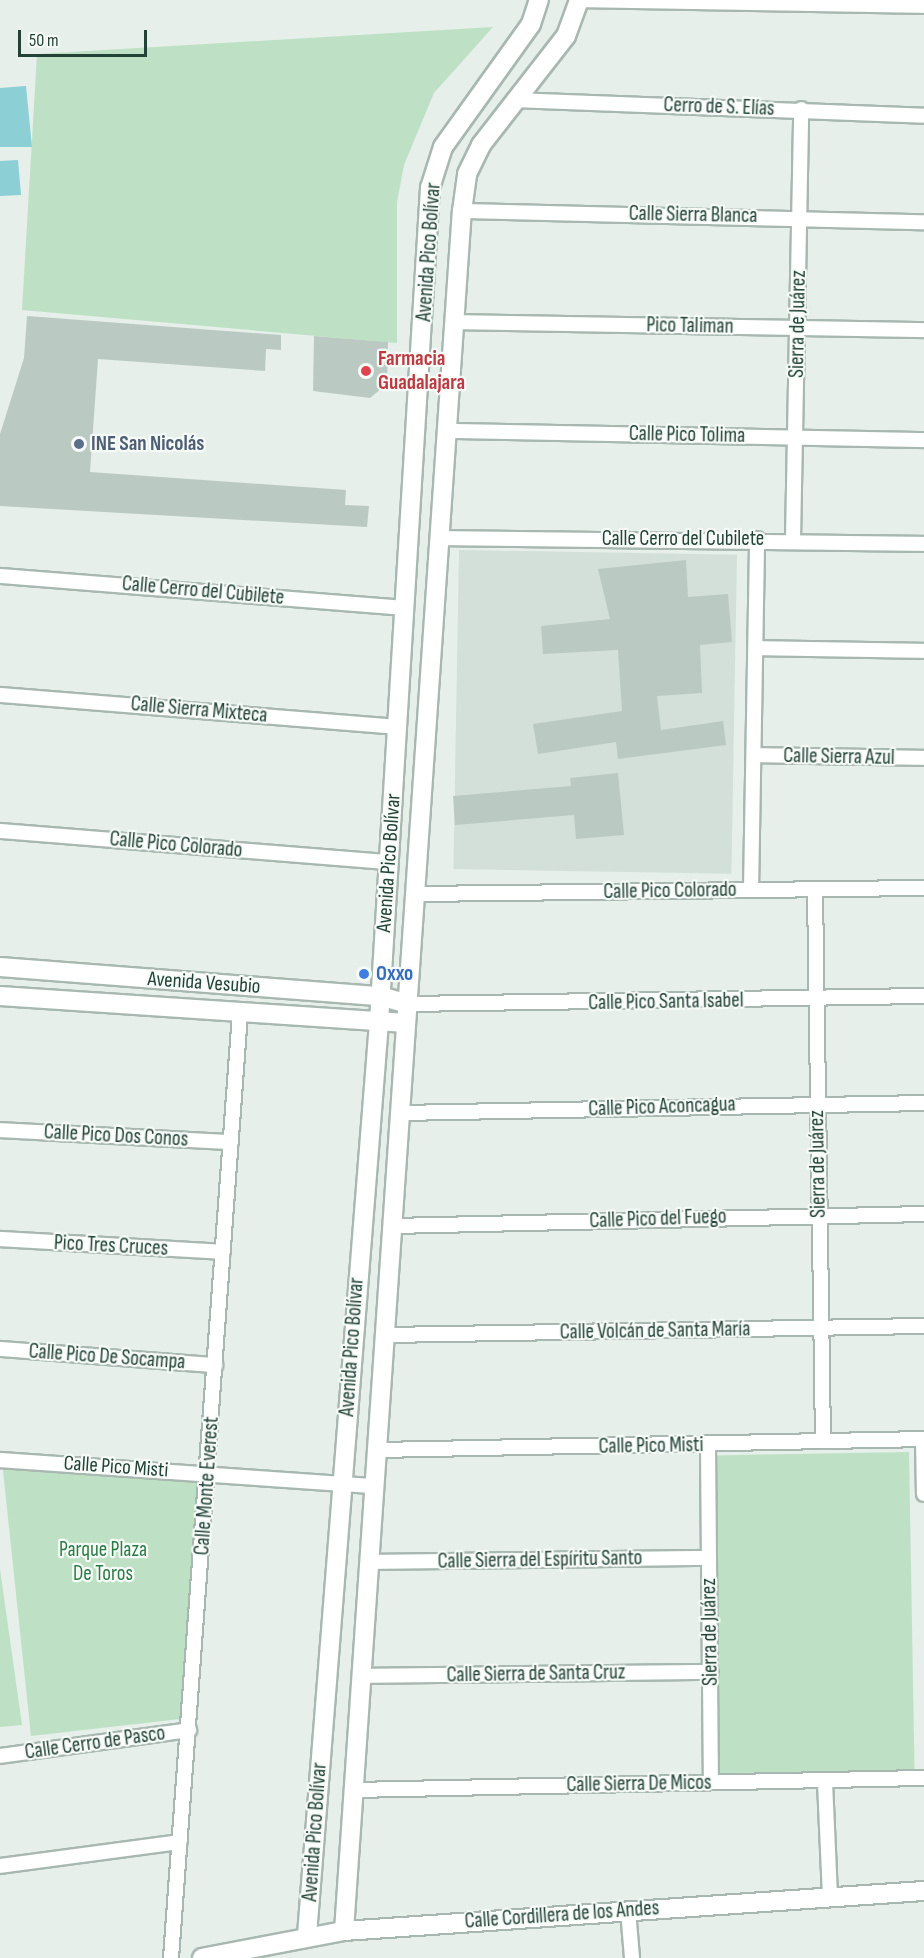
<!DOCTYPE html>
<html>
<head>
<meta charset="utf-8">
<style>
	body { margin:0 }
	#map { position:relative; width:924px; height:1958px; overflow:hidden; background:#e6efea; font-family:"Sofia Sans Condensed",sans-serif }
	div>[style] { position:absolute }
	.built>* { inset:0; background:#d3dfd9; transform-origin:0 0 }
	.green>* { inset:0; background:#bee1c5; transform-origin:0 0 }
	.water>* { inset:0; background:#8ccfd5 }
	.building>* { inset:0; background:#bacac3 }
	.roads { filter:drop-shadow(2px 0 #a8b8b1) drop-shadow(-2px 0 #a8b8b1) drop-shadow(0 2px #a8b8b1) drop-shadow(0 -2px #a8b8b1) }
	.street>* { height:14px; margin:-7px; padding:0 7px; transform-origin:7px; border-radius:7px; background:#fff }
	.secondary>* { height:18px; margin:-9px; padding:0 9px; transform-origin:9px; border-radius:9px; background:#fff }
	.dots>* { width:16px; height:16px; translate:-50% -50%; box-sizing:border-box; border:3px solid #f7fbf8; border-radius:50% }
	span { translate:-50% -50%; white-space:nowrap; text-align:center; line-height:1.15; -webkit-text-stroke:4.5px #f7fbf8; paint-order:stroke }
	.street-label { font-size:21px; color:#234238 }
	.health-label { font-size:21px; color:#be3a42; font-weight:700 }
	.left { translate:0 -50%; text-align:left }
	.service-label { font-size:21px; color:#4e5e75; font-weight:700 }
	.shop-label { font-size:21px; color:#366cbe; font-weight:700 }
	.park-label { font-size:21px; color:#2b7b45 }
	.scale { position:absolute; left:18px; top:30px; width:129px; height:27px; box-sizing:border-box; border:3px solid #234238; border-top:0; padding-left:8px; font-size:18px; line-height:21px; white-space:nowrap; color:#234238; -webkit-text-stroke:4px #f7fbf8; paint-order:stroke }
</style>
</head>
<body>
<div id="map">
	<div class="built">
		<div style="left:459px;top:550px;width:278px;height:319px;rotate:1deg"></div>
	</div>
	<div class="green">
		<div style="clip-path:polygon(493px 27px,434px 93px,404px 165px,397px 202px,397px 343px,22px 310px,37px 54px)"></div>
		<div style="left:909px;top:1452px;width:318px;height:195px;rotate:89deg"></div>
		<div style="clip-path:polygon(2px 1461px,200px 1477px,180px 1719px,31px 1736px)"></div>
		<div style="clip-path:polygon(0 1569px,22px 1725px,0 1727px)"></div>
	</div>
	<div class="water">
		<div style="clip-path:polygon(26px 86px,32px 147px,0 147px,0 88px)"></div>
		<div style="clip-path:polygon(18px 160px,21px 195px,0 196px,0 161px)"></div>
	</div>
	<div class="building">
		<div style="clip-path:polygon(27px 316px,281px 335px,281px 350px,266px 349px,265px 371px,98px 359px,90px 472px,346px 490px,345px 505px,369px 506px,367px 527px,0 506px,0 434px,24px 358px)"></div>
		<div style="clip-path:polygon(314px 336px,388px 342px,387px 384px,370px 398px,313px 391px)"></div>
		<div style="clip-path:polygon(686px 560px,688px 597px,728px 594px,732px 642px,700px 645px,702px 693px,657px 696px,661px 730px,723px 721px,726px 745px,618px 759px,616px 742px,538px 754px,533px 724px,622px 711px,618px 650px,543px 654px,541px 626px,610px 619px,598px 569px)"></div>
		<div style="clip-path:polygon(618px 773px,624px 835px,576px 839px,574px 815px,455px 825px,453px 796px,571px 786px,570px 778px)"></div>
	</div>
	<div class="roads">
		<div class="street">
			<div style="left:581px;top:0;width:343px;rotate:1deg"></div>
			<div style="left:514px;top:100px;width:410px;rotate:2.2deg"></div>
			<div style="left:462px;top:211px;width:462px;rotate:1.4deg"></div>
			<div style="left:457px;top:322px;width:467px;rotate:1deg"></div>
			<div style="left:450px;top:431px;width:474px;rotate:1.1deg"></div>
			<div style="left:442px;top:538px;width:482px;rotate:0.7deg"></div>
			<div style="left:793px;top:539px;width:430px;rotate:-88.9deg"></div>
			<div style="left:0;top:576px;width:406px;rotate:4.5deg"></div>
			<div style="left:756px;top:648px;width:168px;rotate:1deg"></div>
			<div style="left:0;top:695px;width:399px;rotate:4.6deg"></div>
			<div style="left:754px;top:755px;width:170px;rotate:1deg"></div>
			<div style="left:0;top:831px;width:390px;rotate:4.6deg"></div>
			<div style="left:815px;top:889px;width:550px;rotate:89.17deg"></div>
			<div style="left:751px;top:890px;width:351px;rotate:-89deg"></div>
			<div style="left:416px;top:894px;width:508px;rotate:-0.68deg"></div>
			<div style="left:408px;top:1004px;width:516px;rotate:-0.89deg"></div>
			<div style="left:400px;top:1113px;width:524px;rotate:-1.09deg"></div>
			<div style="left:0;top:1130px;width:231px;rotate:3deg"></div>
			<div style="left:392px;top:1226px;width:532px;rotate:-1.29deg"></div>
			<div style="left:0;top:1239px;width:223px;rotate:3.3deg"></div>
			<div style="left:386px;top:1335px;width:538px;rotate:-0.96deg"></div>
			<div style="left:0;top:1349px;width:216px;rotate:4.3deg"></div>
			<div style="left:923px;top:1439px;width:55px;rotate:89deg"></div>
			<div style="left:708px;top:1446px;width:336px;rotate:89.5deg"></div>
			<div style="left:378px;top:1450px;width:546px;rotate:-1.15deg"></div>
			<div style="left:0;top:1460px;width:376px;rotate:4deg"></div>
			<div style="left:371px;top:1562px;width:338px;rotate:-0.7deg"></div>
			<div style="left:360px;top:1676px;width:351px;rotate:-0.7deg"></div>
			<div style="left:0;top:1756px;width:191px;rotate:-7.8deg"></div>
			<div style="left:825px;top:1782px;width:115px;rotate:87.5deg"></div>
			<div style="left:354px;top:1790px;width:570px;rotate:-1.21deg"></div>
			<div style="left:0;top:1866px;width:181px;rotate:-7.6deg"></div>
			<div style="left:628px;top:1910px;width:48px;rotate:85.2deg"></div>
			<div style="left:171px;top:1958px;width:947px;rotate:-85.82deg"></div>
		</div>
		<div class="secondary">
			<div style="left:0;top:967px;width:381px;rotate:4.4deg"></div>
			<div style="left:380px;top:996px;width:29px;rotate:16deg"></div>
			<div style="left:0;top:996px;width:407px;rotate:3.8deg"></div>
			<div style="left:344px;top:1931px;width:1724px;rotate:-86.08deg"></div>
			<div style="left:462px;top:211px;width:37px;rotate:-82deg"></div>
			<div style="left:467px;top:174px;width:32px;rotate:-64deg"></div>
			<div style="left:481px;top:145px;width:138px;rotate:-52.1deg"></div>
			<div style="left:566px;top:36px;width:38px;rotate:-70deg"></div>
			<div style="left:307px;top:1935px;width:916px;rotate:-85.49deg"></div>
			<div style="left:379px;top:1022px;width:836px;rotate:-86.5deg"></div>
			<div style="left:430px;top:188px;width:43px;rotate:-72.4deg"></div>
			<div style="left:443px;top:147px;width:151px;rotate:-54.4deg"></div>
			<div style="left:531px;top:24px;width:25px;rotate:-72deg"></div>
			<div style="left:202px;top:1958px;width:145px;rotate:-10.8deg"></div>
			<div style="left:344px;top:1931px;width:581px;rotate:-3.95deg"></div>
		</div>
	</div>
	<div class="dots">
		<div style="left:366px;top:371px;background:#e0444e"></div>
		<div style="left:79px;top:444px;background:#5c6f8a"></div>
		<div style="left:364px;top:974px;background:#3f7fe0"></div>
	</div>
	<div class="street-label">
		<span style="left:719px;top:107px;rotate:2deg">Cerro de S. Elías</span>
		<span style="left:693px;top:215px;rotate:1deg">Calle Sierra Blanca</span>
		<span style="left:429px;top:252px;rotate:-86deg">Avenida Pico Bolívar</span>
		<span style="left:798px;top:324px;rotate:-89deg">Sierra de Juárez</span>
		<span style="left:690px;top:326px;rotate:1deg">Pico Taliman</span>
		<span style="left:687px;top:435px;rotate:1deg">Calle Pico Tolima</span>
		<span style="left:683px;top:539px">Calle Cerro del Cubilete</span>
		<span style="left:203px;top:591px;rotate:5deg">Calle Cerro del Cubilete</span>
		<span style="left:199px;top:710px;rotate:5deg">Calle Sierra Mixteca</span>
		<span style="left:839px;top:757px;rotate:1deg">Calle Sierra Azul</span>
		<span style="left:176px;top:845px;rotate:5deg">Calle Pico Colorado</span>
		<span style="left:389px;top:863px;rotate:-86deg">Avenida Pico Bolívar</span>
		<span style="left:670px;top:891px;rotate:-1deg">Calle Pico Colorado</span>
		<span style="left:204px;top:983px;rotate:4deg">Avenida Vesubio</span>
		<span style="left:666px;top:1002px;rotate:-1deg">Calle Pico Santa Isabel</span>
		<span style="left:662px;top:1107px;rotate:-2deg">Calle Pico Aconcagua</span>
		<span style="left:116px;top:1136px;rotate:3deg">Calle Pico Dos Conos</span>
		<span style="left:818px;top:1164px;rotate:-91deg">Sierra de Juárez</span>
		<span style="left:658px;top:1219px;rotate:-2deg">Calle Pico del Fuego</span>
		<span style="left:111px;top:1246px;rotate:3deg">Pico Tres Cruces</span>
		<span style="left:655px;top:1331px;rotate:-1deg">Calle Volcán de Santa María</span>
		<span style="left:352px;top:1347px;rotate:-86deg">Avenida Pico Bolívar</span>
		<span style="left:107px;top:1357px;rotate:4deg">Calle Pico De Socampa</span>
		<span style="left:651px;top:1446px;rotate:-1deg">Calle Pico Misti</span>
		<span style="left:116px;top:1467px;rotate:4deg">Calle Pico Misti</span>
		<span style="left:207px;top:1486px;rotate:-86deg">Calle Monte Everest</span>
		<span style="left:540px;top:1560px;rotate:-1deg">Calle Sierra del Espíritu Santo</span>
		<span style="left:710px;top:1632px;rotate:-91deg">Sierra de Juárez</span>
		<span style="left:536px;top:1674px;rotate:-1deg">Calle Sierra de Santa Cruz</span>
		<span style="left:95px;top:1743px;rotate:-8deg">Calle Cerro de Pasco</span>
		<span style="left:639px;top:1784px;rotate:-1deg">Calle Sierra De Micos</span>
		<span style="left:315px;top:1832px;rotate:-86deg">Avenida Pico Bolívar</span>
		<span style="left:562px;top:1915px;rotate:-4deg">Calle Cordillera de los Andes</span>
	</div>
	<div class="health-label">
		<span class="left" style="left:378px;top:371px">Farmacia<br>Guadalajara</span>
	</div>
	<div class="service-label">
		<span class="left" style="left:91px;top:444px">INE San Nicolás</span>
	</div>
	<div class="shop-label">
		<span class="left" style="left:376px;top:974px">Oxxo</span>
	</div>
	<div class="park-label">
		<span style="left:103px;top:1562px">Parque Plaza<br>De Toros</span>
	</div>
	<div class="scale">50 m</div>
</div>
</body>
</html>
